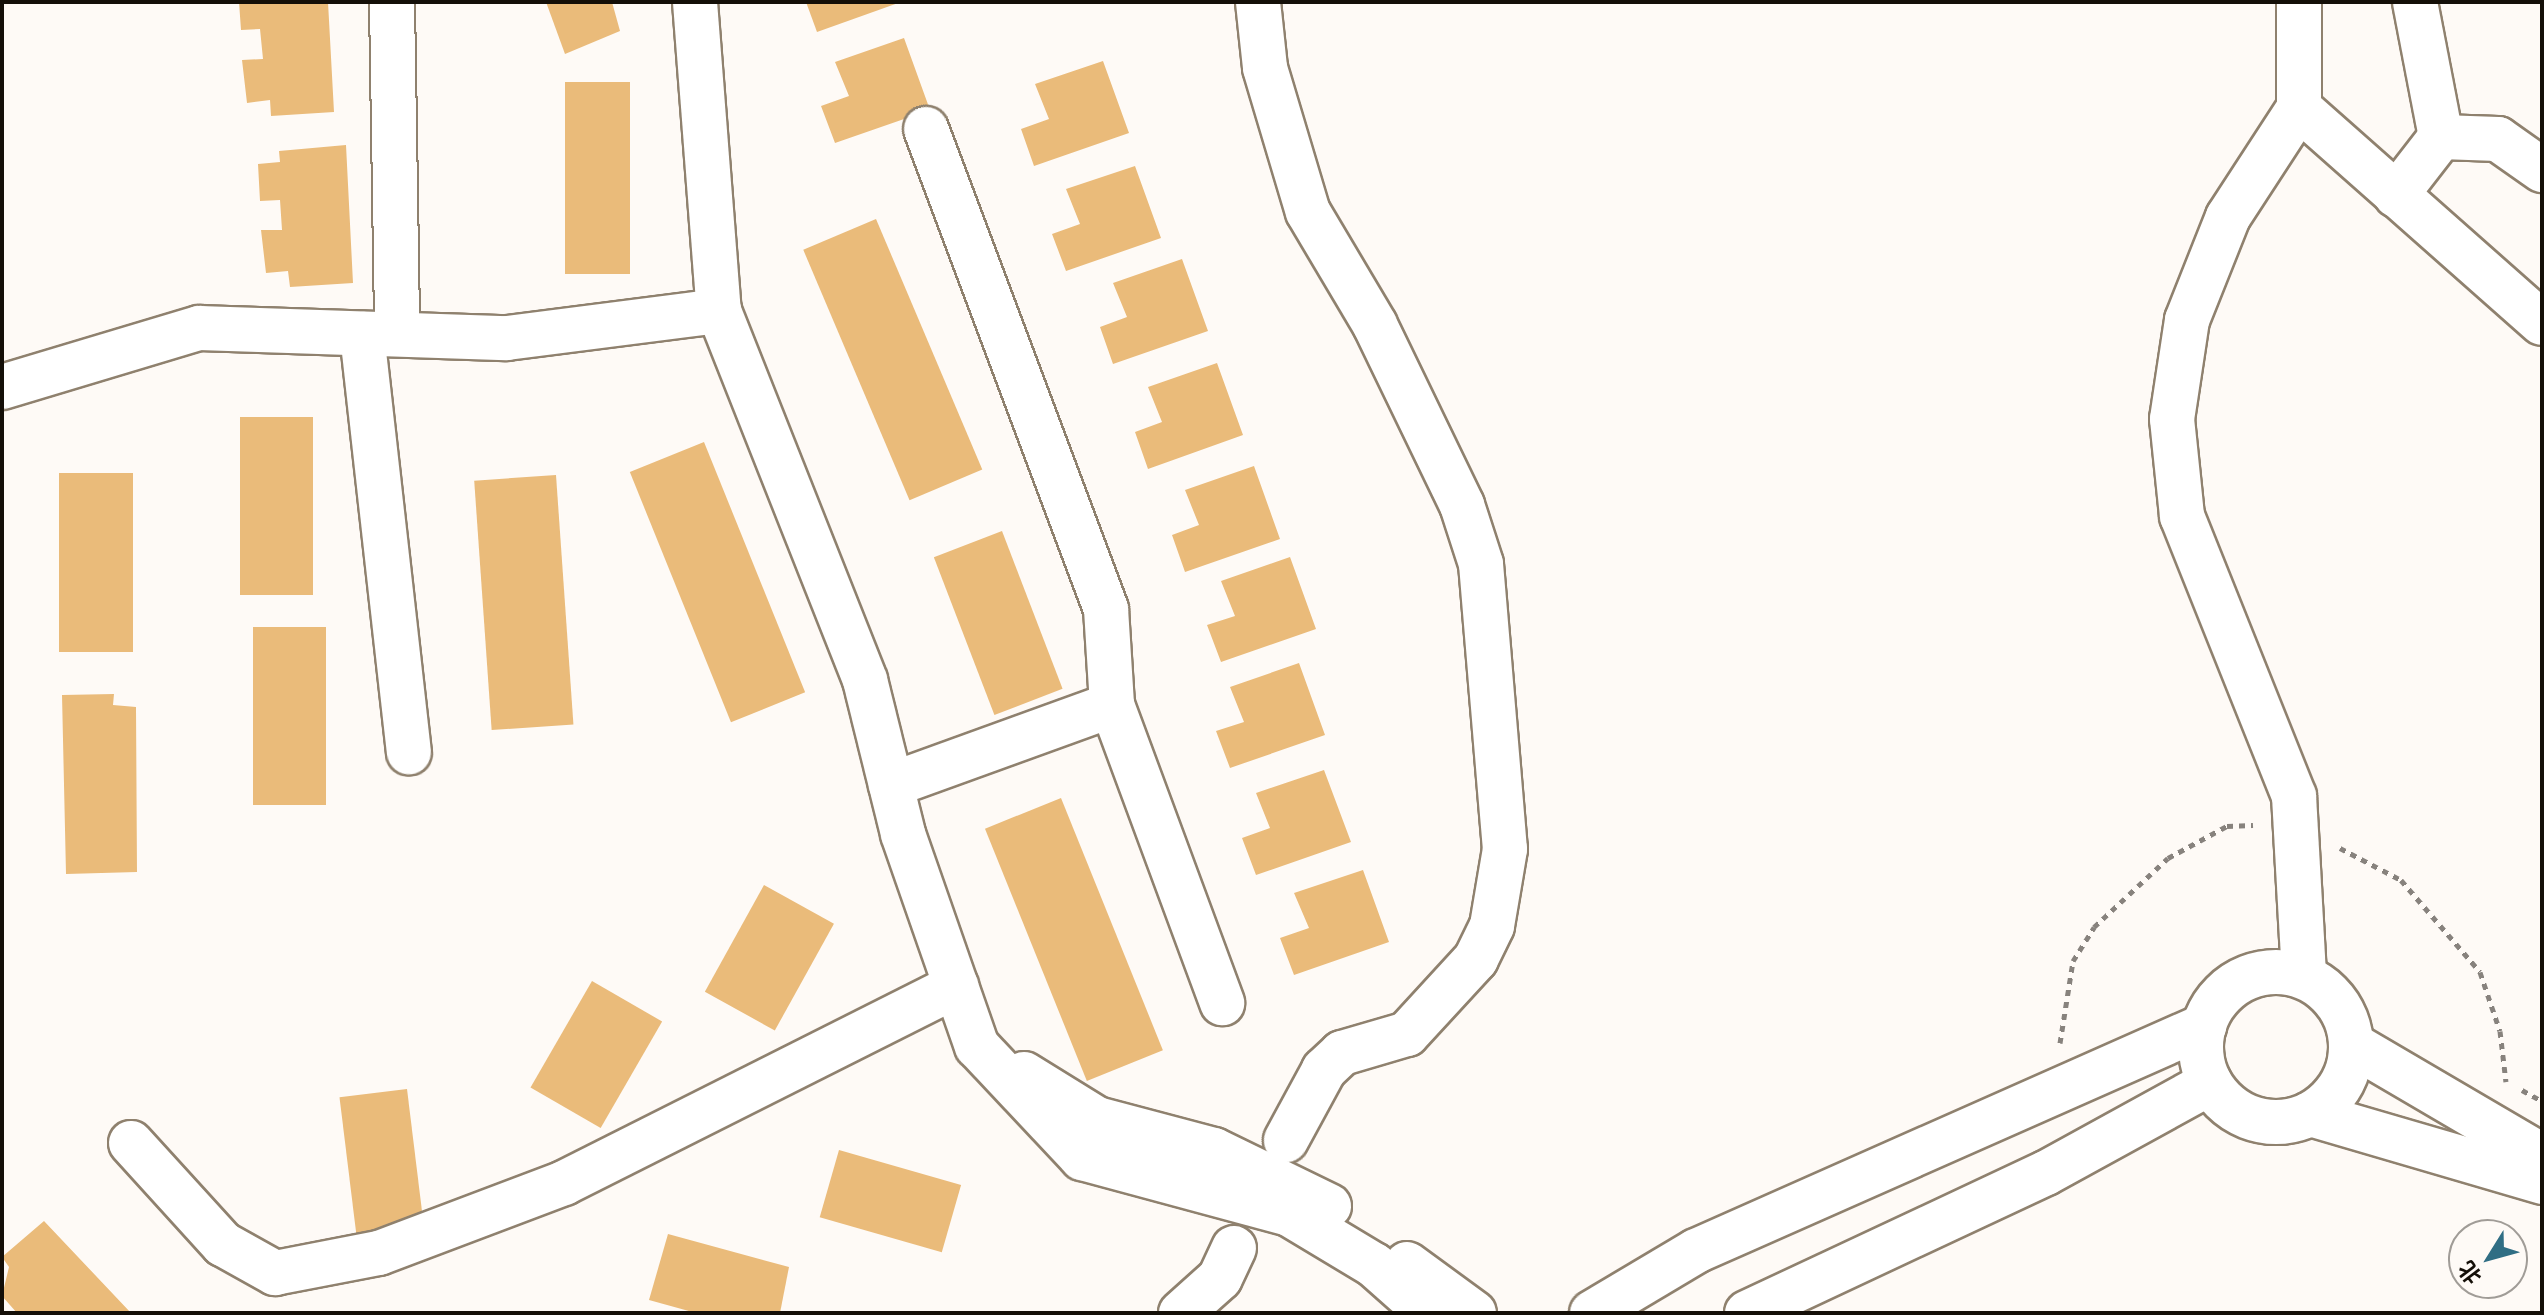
<!DOCTYPE html>
<html>
<head>
<meta charset="utf-8">
<style>
	body { margin:0 }
	#map { position:relative; width:2544px; height:1315px; overflow:hidden; background:#fefaf6; font-family:Rubik,"Noto Sans SC",sans-serif }
	div>[style] { position:absolute }
	.building>* { inset:0; background:#eabb7a; transform-origin:0 0 }
	.path>* { height:5px; margin-top:-2.5px; transform-origin:0; background:repeating-linear-gradient(90deg,#87827d 0 6px,transparent 0 12px) }
	.roads { filter:drop-shadow(2px 0 #8f816e) drop-shadow(-2px 0 #8f816e) drop-shadow(0 2px #8f816e) drop-shadow(0 -2px #8f816e) }
	.minor>* { height:44px; margin:-22px; padding:0 22px; transform-origin:22px; border-radius:22px; background:#fff }
	.minor>.ring { margin:-22px; padding:0; box-sizing:content-box; background:none; border:44px solid #fff; border-radius:50% }
	span { translate:-50% -50%; white-space:nowrap; text-align:center; line-height:1.15; -webkit-text-stroke:6px #fefaf6; paint-order:stroke }
	.frame { position:absolute; inset:0; border:4px solid #140f08; pointer-events:none }
	.north { position:absolute; left:2448px; top:1219px; width:80px; height:80px; box-sizing:border-box; background:#fefaf6; border:2px solid #a09c97; border-radius:50%; rotate:233deg; font-size:22px; font-weight:700; line-height:32px; text-align:center; color:#140f08 }
	.north::after { content:''; display:block; margin:auto; width:28px; height:36px; background:#306e84; clip-path:polygon(50% 0,100% 100%,50% 72%,0 100%) }
</style>
</head>
<body>
<div id="map">
	<div class="building">
		<div style="clip-path:polygon(239px 2px,328px 2px,334px 112px,271px 116px,270px 100px,247px 103px,242px 60px,263px 59px,260px 29px,241px 30px)"></div>
		<div style="clip-path:polygon(546px 2px,612px 2px,620px 31px,565px 54px)"></div>
		<div style="clip-path:polygon(806px 2px,901px 2px,817px 32px)"></div>
		<div style="clip-path:polygon(904px 38px,930px 110px,835px 143px,821px 106px,849px 96px,835px 62px)"></div>
		<div style="clip-path:polygon(1103px 61px,1129px 133px,1034px 166px,1021px 129px,1049px 119px,1035px 84px)"></div>
		<div style="left:630px;top:82px;width:192px;height:65px;rotate:90deg"></div>
		<div style="clip-path:polygon(346px 145px,353px 283px,290px 287px,288px 271px,266px 273px,261px 230px,282px 230px,280px 200px,260px 201px,258px 164px,280px 162px,279px 151px)"></div>
		<div style="clip-path:polygon(1135px 166px,1161px 238px,1066px 271px,1052px 234px,1080px 224px,1066px 189px)"></div>
		<div style="left:876px;top:219px;width:272px;height:79px;rotate:67deg"></div>
		<div style="clip-path:polygon(1182px 259px,1208px 331px,1113px 364px,1100px 327px,1127px 317px,1113px 283px)"></div>
		<div style="clip-path:polygon(1217px 363px,1243px 435px,1148px 469px,1135px 432px,1162px 422px,1148px 387px)"></div>
		<div style="left:240px;top:417px;width:73px;height:178px"></div>
		<div style="left:704px;top:442px;width:270px;height:80px;rotate:68deg"></div>
		<div style="clip-path:polygon(1254px 466px,1280px 539px,1185px 572px,1172px 535px,1199px 525px,1185px 490px)"></div>
		<div style="left:59px;top:473px;width:74px;height:179px"></div>
		<div style="left:556px;top:475px;width:250px;height:82px;rotate:86deg"></div>
		<div style="left:1002px;top:531px;width:169px;height:73px;rotate:69deg"></div>
		<div style="clip-path:polygon(1290px 557px,1316px 629px,1221px 662px,1207px 625px,1235px 616px,1221px 581px)"></div>
		<div style="left:253px;top:627px;width:73px;height:178px"></div>
		<div style="clip-path:polygon(1299px 663px,1325px 735px,1230px 768px,1216px 731px,1244px 722px,1230px 687px)"></div>
		<div style="clip-path:polygon(114px 694px,113px 705px,136px 707px,137px 872px,66px 874px,62px 695px)"></div>
		<div style="clip-path:polygon(1324px 770px,1351px 842px,1256px 875px,1242px 838px,1270px 828px,1256px 793px)"></div>
		<div style="left:1061px;top:798px;width:272px;height:82px;rotate:68deg"></div>
		<div style="clip-path:polygon(1363px 870px,1389px 942px,1294px 975px,1280px 938px,1309px 928px,1294px 893px)"></div>
		<div style="left:764px;top:885px;width:80px;height:122px;rotate:29deg"></div>
		<div style="left:592px;top:981px;width:81px;height:123px;rotate:30deg"></div>
		<div style="left:407px;top:1089px;width:147px;height:68px;rotate:83deg"></div>
		<div style="left:839px;top:1150px;width:127px;height:70px;rotate:16deg"></div>
		<div style="clip-path:polygon(44px 1221px,131px 1313px,17px 1313px,2px 1296px,9px 1267px,2px 1257px)"></div>
		<div style="clip-path:polygon(668px 1234px,789px 1267px,780px 1313px,696px 1313px,649px 1300px)"></div>
	</div>
	<div class="path">
		<div style="left:2340px;top:848px;width:69px;rotate:27.7deg"></div>
		<div style="left:2401px;top:880px;width:121px;rotate:49.3deg"></div>
		<div style="left:2480px;top:972px;width:62px;rotate:71.3deg"></div>
		<div style="left:2500px;top:1031px;width:51px;rotate:83.3deg"></div>
		<div style="left:2060px;top:1043px;width:83px;rotate:-81deg"></div>
		<div style="left:2073px;top:961px;width:40px;rotate:-58deg"></div>
		<div style="left:2094px;top:927px;width:101px;rotate:-43deg"></div>
		<div style="left:2168px;top:858px;width:67px;rotate:-28.5deg"></div>
		<div style="left:2227px;top:826px;width:26px;rotate:-2deg"></div>
		<div style="left:2522px;top:1090px;width:23px;rotate:29deg"></div>
	</div>
	<div class="roads">
		<div class="minor">
			<div style="left:392px;top:2px;width:332px;rotate:89.1deg"></div>
			<div style="left:695px;top:2px;width:310px;rotate:85.6deg"></div>
			<div style="left:719px;top:311px;width:397px;rotate:68.4deg"></div>
			<div style="left:865px;top:680px;width:159px;rotate:76.1deg"></div>
			<div style="left:903px;top:834px;width:225px;rotate:70.8deg"></div>
			<div style="left:977px;top:1046px;width:154px;rotate:46.8deg"></div>
			<div style="left:1082px;top:1158px;width:214px;rotate:15.1deg"></div>
			<div style="left:1289px;top:1214px;width:99px;rotate:31deg"></div>
			<div style="left:1374px;top:1265px;width:72px;rotate:41.6deg"></div>
			<div style="left:1258px;top:2px;width:66px;rotate:83.9deg"></div>
			<div style="left:1265px;top:68px;width:150px;rotate:73.4deg"></div>
			<div style="left:1308px;top:212px;width:131px;rotate:59.3deg"></div>
			<div style="left:1375px;top:325px;width:200px;rotate:64.2deg"></div>
			<div style="left:1462px;top:505px;width:62px;rotate:72.1deg"></div>
			<div style="left:1481px;top:564px;width:286px;rotate:85.2deg"></div>
			<div style="left:1505px;top:849px;width:78px;rotate:99.6deg"></div>
			<div style="left:1492px;top:926px;width:37px;rotate:116deg"></div>
			<div style="left:1476px;top:959px;width:102px;rotate:132.6deg"></div>
			<div style="left:1407px;top:1034px;width:68px;rotate:163.7deg"></div>
			<div style="left:1342px;top:1053px;width:25px;rotate:137deg"></div>
			<div style="left:1324px;top:1070px;width:80px;rotate:118.5deg"></div>
			<div style="left:2299px;top:2px;width:106px;rotate:90deg"></div>
			<div style="left:2299px;top:108px;width:130px;rotate:123.1deg"></div>
			<div style="left:2228px;top:217px;width:111px;rotate:111.7deg"></div>
			<div style="left:2187px;top:320px;width:100px;rotate:98.6deg"></div>
			<div style="left:2172px;top:419px;width:98px;rotate:84.1deg"></div>
			<div style="left:2182px;top:516px;width:302px;rotate:68.2deg"></div>
			<div style="left:2294px;top:796px;width:181px;rotate:86.8deg"></div>
			<div style="left:2415px;top:2px;width:137px;rotate:79.1deg"></div>
			<div style="left:2299px;top:108px;width:324px;rotate:41.5deg"></div>
			<div style="left:926px;top:129px;width:513px;rotate:69.44deg"></div>
			<div style="left:1106px;top:609px;width:96px;rotate:86.4deg"></div>
			<div style="left:1112px;top:705px;width:318px;rotate:69.7deg"></div>
			<div style="left:2396px;top:195px;width:73px;rotate:-52.2deg"></div>
			<div style="left:2441px;top:137px;width:57px;rotate:2deg"></div>
			<div style="left:2498px;top:139px;width:54px;rotate:35.2deg"></div>
			<div style="left:362px;top:334px;width:421px;rotate:83.6deg"></div>
			<div style="left:2px;top:387px;width:206px;rotate:-16.7deg"></div>
			<div style="left:199px;top:328px;width:308px;rotate:1.9deg"></div>
			<div style="left:507px;top:338px;width:214px;rotate:-7.3deg"></div>
			<div style="left:891px;top:785px;width:235px;rotate:-19.9deg"></div>
			<div class="ring" style="left:2201px;top:972px;width:106px;height:106px"></div>
			<div style="left:2351px;top:1044px;width:221px;rotate:30.4deg"></div>
			<div style="left:1024px;top:1074px;width:86px;rotate:31.7deg"></div>
			<div style="left:1097px;top:1119px;width:121px;rotate:14.8deg"></div>
			<div style="left:1214px;top:1150px;width:128px;rotate:26deg"></div>
			<div style="left:2310px;top:1114px;width:242px;rotate:16.3deg"></div>
			<div style="left:131px;top:1143px;width:137px;rotate:47.7deg"></div>
			<div style="left:223px;top:1244px;width:60px;rotate:29.1deg"></div>
			<div style="left:275px;top:1273px;width:106px;rotate:-10.9deg"></div>
			<div style="left:379px;top:1253px;width:198px;rotate:-20.7deg"></div>
			<div style="left:564px;top:1183px;width:439px;rotate:-26.7deg"></div>
			<div style="left:1407px;top:1264px;width:83px;rotate:36.2deg"></div>
			<div style="left:1181px;top:1313px;width:52px;rotate:-41.9deg"></div>
			<div style="left:1220px;top:1278px;width:33px;rotate:-65deg"></div>
			<div style="left:1592px;top:1313px;width:121px;rotate:-30.8deg"></div>
			<div style="left:1696px;top:1251px;width:556px;rotate:-23.89deg"></div>
			<div style="left:1747px;top:1313px;width:330px;rotate:-25.1deg"></div>
			<div style="left:2046px;top:1173px;width:187px;rotate:-28.8deg"></div>
		</div>
	</div>
	<div class="frame"></div>
	<div class="north">北</div>
</div>
</body>
</html>
